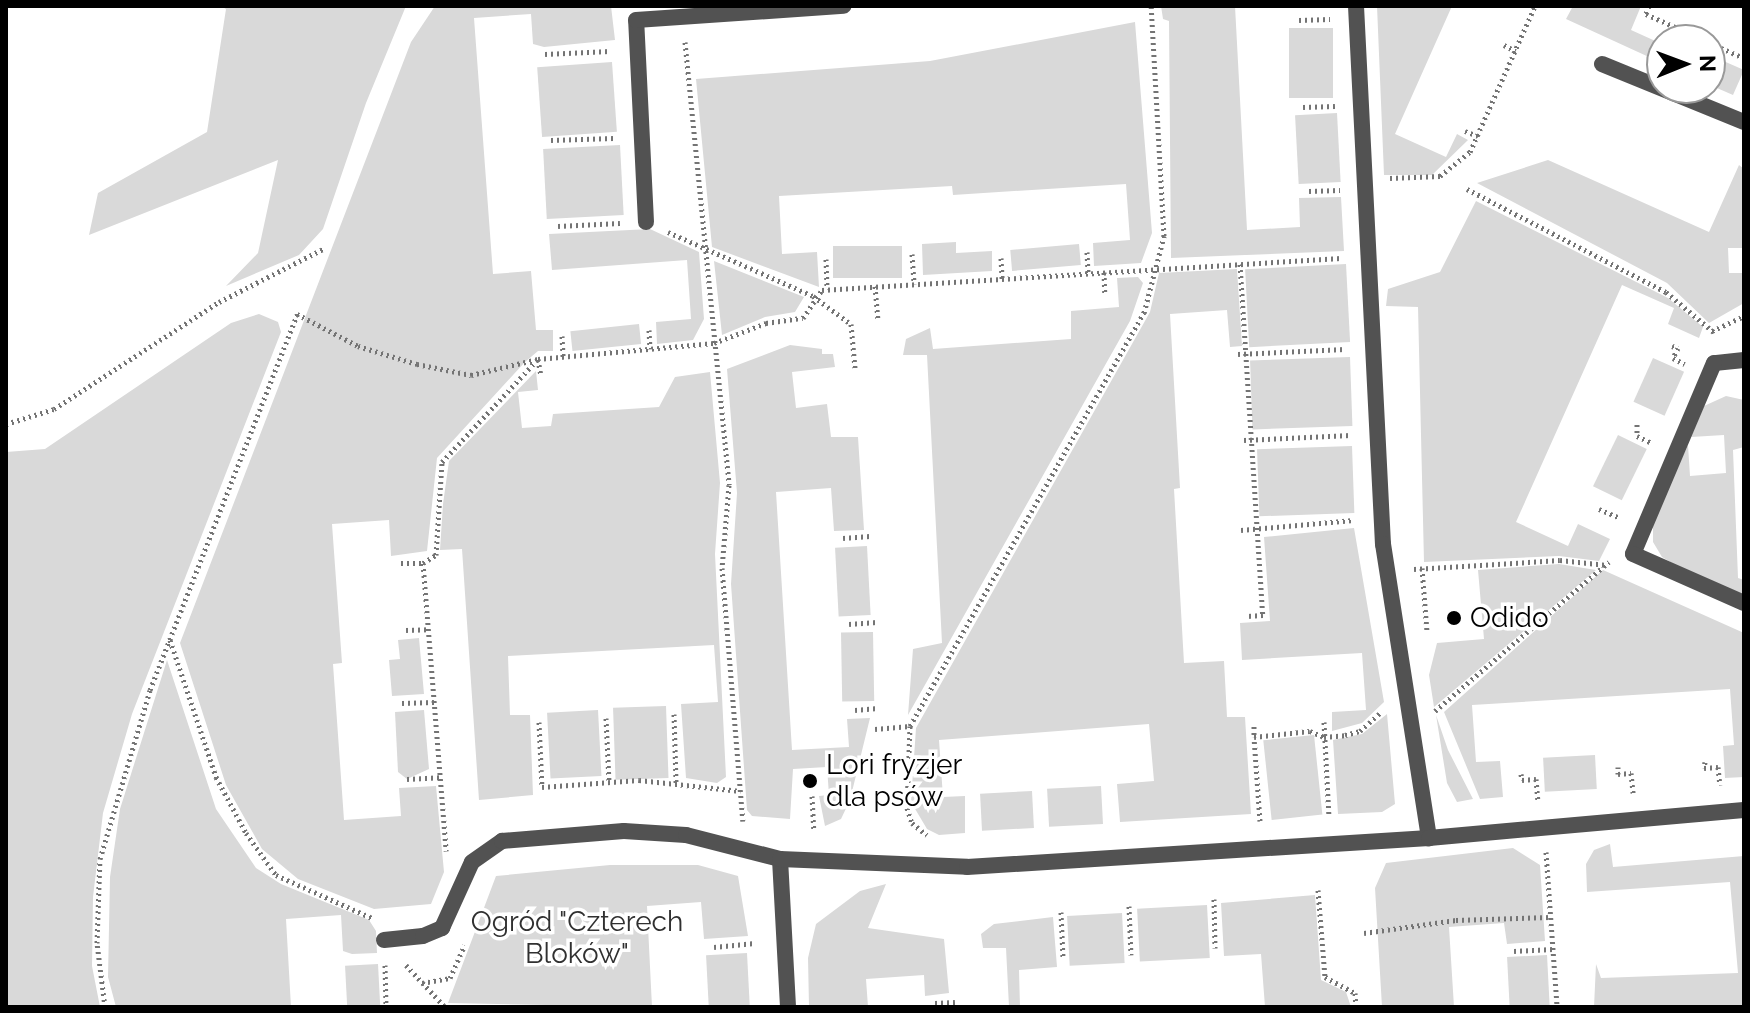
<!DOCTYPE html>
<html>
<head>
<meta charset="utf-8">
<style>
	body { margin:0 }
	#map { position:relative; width:1750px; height:1013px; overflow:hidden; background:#fff; font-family:Raleway,sans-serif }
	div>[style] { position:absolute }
	.green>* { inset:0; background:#d9d9d9; transform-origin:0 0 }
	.path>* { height:5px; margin-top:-2.5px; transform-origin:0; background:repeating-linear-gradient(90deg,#747474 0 2px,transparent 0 6px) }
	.lane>* { height:16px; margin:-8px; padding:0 8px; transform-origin:8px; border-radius:8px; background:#525252 }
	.street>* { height:16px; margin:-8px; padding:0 8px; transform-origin:8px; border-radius:8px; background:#525252 }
	.dots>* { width:22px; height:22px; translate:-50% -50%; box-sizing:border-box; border:4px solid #fff; border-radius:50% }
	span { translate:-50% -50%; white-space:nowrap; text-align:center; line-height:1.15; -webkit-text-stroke:7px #fff; paint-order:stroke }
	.poi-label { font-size:28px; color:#000 }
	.left { translate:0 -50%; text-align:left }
	.park-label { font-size:28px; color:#303030 }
	.frame { position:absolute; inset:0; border:8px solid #000; pointer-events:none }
	.north { position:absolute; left:1646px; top:24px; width:80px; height:80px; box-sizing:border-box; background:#fff; border:2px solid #999; border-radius:50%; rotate:89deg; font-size:22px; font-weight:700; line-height:32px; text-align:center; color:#000 }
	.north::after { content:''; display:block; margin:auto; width:28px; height:36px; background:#000; clip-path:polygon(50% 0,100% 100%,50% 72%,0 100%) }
</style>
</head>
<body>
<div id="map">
	<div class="green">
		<div style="clip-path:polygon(221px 6px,406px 6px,366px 103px,323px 229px,299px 255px,226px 286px,258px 253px,278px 160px,89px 235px,98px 193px,207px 132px,226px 9px)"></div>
		<div style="clip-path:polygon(435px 6px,611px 6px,615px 40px,544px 47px,533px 44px,531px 14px,474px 18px,493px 274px,531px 271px,536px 330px,553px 330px,553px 351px,538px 351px,525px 362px,437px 458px,427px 551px,391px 556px,389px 520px,332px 524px,342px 663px,333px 664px,344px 820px,401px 816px,399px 788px,436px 786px,444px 872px,431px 904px,374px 909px,298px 879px,262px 849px,226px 785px,180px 643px,411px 42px)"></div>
		<div style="clip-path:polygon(1161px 6px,1235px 6px,1247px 230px,1300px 227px,1299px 198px,1341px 197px,1344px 251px,1171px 258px,1169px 21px,1163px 19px)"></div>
		<div style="clip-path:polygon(1377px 6px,1452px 6px,1395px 134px,1446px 157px,1457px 134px,1468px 140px,1432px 175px,1384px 175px)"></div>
		<div style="clip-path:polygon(1573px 6px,1641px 6px,1631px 30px,1662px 44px,1662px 63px,1566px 19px)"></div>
		<div style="clip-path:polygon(1135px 22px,1152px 233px,1141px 263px,1094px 266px,1093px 243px,1130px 240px,1126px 184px,953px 195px,952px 186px,779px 196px,782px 254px,817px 252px,819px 287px,712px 247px,696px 79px,930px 61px)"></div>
		<div style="left:1289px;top:28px;width:44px;height:70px"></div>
		<div style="clip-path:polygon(1712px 56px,1744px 70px,1733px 95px,1710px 85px)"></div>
		<div style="left:612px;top:62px;width:70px;height:75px;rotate:86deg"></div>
		<div style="left:1337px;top:113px;width:69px;height:42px;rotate:87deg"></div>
		<div style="left:620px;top:145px;width:70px;height:77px;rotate:87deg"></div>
		<div style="clip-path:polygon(1548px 160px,1709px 232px,1739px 165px,1744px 169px,1744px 248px,1728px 248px,1729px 273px,1744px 273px,1744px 303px,1709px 323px,1667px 283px,1477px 183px)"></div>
		<div style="clip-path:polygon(1476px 201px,1668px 298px,1703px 327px,1699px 338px,1668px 324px,1674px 308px,1622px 285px,1516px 522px,1568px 546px,1578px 524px,1610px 539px,1599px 561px,1559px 556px,1424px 562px,1418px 307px,1386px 306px,1388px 289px,1440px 272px)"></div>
		<div style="clip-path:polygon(650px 229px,699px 252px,704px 319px,693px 340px,657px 344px,656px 322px,691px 319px,687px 260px,552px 270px,549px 234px)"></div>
		<div style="clip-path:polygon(956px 242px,956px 253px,992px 251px,992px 271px,923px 275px,922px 244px)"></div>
		<div style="left:1079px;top:244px;width:21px;height:69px;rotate:85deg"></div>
		<div style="left:902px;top:246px;width:32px;height:69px;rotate:90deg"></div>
		<div style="clip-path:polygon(714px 261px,804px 297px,795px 312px,765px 317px,722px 335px)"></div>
		<div style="left:1346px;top:264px;width:78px;height:101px;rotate:87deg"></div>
		<div style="clip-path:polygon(1237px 269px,1242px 346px,1230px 347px,1227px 310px,1170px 314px,1180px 488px,1174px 489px,1184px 663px,1224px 661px,1227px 717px,1245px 717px,1251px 814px,1120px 822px,1117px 784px,1154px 781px,1149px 724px,939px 740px,943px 797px,965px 796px,965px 833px,939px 835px,927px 829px,911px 802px,916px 728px,1150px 312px,1159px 273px)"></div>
		<div style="clip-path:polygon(1138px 277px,1143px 283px,1130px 321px,908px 715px,913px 649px,942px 643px,927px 355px,903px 355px,906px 339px,930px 328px,933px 349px,1071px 339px,1071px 311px,1119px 307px,1117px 278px)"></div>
		<div style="clip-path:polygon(259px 314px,278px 322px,281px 332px,132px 714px,103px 813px,93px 897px,92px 966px,100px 1007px,6px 1007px,6px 452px,45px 449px,231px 323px)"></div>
		<div style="left:639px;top:324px;width:20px;height:69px;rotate:84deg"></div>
		<div style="clip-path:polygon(790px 345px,822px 349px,822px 354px,833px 354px,835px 367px,792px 372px,796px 408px,827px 404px,831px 437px,858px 437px,864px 530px,834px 531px,831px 488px,776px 492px,792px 750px,849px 747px,847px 719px,870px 718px,850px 800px,841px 819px,825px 826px,819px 796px,829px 795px,827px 767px,793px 769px,790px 819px,752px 816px,747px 810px,731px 584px,737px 493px,727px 369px)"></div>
		<div style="left:1350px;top:357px;width:69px;height:100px;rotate:88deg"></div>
		<div style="left:1653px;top:358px;width:34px;height:48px;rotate:24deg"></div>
		<div style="clip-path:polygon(536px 371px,538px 390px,518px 392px,522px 428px,551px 426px,553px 414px,659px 407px,675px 377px,710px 372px,720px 483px,715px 554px,726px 777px,717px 783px,686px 778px,681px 704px,718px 702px,714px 645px,508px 656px,510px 715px,530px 715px,533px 795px,479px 800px,462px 549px,440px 550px,443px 504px,449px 461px)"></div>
		<div style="clip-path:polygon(1726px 396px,1744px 400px,1744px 447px,1733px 450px,1738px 578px,1744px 580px,1744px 595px,1690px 574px,1662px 557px,1653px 542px,1653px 520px,1688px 445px,1690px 476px,1726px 473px,1724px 435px,1691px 437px,1704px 406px)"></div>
		<div style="left:1618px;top:435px;width:32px;height:57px;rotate:26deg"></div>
		<div style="left:1352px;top:446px;width:67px;height:95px;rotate:88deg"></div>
		<div style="clip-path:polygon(1354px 528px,1384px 702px,1362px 723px,1332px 731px,1332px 712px,1366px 710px,1362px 653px,1242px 660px,1240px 623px,1270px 621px,1264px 537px)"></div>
		<div style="left:867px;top:546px;width:69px;height:32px;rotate:87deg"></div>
		<div style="clip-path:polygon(1559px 564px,1596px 570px,1434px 707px,1429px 675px,1437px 643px,1484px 639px,1478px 570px)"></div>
		<div style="clip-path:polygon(1603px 570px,1744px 633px,1744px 777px,1725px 778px,1723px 746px,1734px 745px,1730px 689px,1472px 705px,1476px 762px,1500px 761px,1503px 797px,1480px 799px,1444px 712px)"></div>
		<div style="left:873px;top:632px;width:69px;height:32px;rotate:89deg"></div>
		<div style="clip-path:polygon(419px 638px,424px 694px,392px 696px,389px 660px,400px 659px,398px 640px)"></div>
		<div style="clip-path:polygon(167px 660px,216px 809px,256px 868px,281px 884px,369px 920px,376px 931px,377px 953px,352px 954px,343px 951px,341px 915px,286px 919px,291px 1007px,116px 1007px,108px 977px,110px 877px,120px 809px)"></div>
		<div style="left:666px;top:706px;width:72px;height:53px;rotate:88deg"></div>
		<div style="clip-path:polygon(424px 710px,429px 769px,407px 779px,398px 772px,395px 712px)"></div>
		<div style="left:598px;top:710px;width:66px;height:51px;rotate:87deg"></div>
		<div style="clip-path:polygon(1387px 714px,1395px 804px,1382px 812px,1338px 814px,1333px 740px,1362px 734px)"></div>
		<div style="clip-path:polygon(1436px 715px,1448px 750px,1473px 799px,1457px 802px,1447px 783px)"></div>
		<div style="left:1314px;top:735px;width:80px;height:51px;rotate:84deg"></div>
		<div style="left:1595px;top:755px;width:34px;height:52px;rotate:87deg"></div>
		<div style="left:1101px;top:786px;width:38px;height:54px;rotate:87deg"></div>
		<div style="left:1032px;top:791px;width:37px;height:52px;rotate:87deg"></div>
		<div style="clip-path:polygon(1610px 844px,1613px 867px,1744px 856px,1744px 1007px,1594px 1007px,1596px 964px,1601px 978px,1738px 973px,1730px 882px,1587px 892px,1586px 864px,1594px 850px)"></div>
		<div style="clip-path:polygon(1513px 848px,1540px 865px,1545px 941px,1507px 944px,1504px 923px,1449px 927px,1454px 1007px,1382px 1007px,1375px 888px,1386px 863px)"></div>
		<div style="clip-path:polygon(610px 865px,698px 865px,738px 876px,748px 936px,704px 939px,701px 902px,647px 906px,652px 1007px,448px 1003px,496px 876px)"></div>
		<div style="clip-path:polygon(886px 884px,868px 928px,944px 939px,949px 993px,925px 996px,924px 975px,866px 979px,868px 1007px,809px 1007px,808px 958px,816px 924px,860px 891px)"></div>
		<div style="clip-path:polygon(1315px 895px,1321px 980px,1346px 992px,1351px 1007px,1265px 1007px,1261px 954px,1224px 956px,1221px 903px)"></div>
		<div style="left:1207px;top:905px;width:53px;height:70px;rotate:87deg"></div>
		<div style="left:1122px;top:913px;width:50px;height:55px;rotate:87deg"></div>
		<div style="clip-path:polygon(1053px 917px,1057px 967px,1019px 970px,1020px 1007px,1009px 1007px,1006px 948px,983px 948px,981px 934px,994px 924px)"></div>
		<div style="left:747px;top:953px;width:54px;height:41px;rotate:87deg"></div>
		<div style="left:1547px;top:955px;width:52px;height:40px;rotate:87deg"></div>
		<div style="left:378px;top:964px;width:43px;height:33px;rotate:87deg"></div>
	</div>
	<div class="path">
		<div style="left:1649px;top:6px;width:9px;rotate:111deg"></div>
		<div style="left:1646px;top:14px;width:64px;rotate:24.1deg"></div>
		<div style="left:1299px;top:20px;width:31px;rotate:-2deg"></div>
		<div style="left:685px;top:42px;width:445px;rotate:84.3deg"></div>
		<div style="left:729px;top:485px;width:83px;rotate:94.8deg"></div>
		<div style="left:722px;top:568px;width:254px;rotate:85.3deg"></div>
		<div style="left:1710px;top:43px;width:37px;rotate:24deg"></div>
		<div style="left:1504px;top:45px;width:13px;rotate:27deg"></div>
		<div style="left:545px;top:54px;width:65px;rotate:-2.6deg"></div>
		<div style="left:1303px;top:107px;width:32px;rotate:-2deg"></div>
		<div style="left:1465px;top:131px;width:14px;rotate:21deg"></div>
		<div style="left:551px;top:140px;width:63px;rotate:-1.8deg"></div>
		<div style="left:1390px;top:178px;width:50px;rotate:-2.3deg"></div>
		<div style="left:1440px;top:176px;width:38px;rotate:-39deg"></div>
		<div style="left:1470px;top:152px;width:160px;rotate:-66deg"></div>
		<div style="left:1467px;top:189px;width:224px;rotate:27.4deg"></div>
		<div style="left:1666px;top:292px;width:65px;rotate:40deg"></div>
		<div style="left:1309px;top:191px;width:31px;rotate:-2deg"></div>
		<div style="left:558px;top:226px;width:62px;rotate:-2.8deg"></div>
		<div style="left:668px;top:232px;width:158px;rotate:23.8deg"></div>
		<div style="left:813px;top:296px;width:47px;rotate:36.4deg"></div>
		<div style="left:851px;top:324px;width:44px;rotate:84.8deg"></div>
		<div style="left:1087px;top:252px;width:21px;rotate:87deg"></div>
		<div style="left:912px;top:254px;width:30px;rotate:86deg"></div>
		<div style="left:1001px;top:258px;width:21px;rotate:87deg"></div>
		<div style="left:826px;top:259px;width:30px;rotate:88deg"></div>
		<div style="left:1240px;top:264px;width:352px;rotate:86.3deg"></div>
		<div style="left:1263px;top:615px;width:16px;rotate:176deg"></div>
		<div style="left:1104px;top:272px;width:23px;rotate:88deg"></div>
		<div style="left:875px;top:286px;width:33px;rotate:85deg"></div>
		<div style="left:649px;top:330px;width:19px;rotate:87deg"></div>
		<div style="left:1712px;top:331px;width:35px;rotate:-25deg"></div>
		<div style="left:562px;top:336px;width:21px;rotate:87deg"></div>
		<div style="left:1672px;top:346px;width:6px;rotate:18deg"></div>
		<div style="left:1678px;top:348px;width:11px;rotate:117deg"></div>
		<div style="left:1673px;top:358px;width:13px;rotate:27deg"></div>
		<div style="left:1238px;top:354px;width:107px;rotate:-2.7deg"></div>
		<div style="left:6px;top:424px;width:50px;rotate:-17.4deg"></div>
		<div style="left:54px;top:409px;width:197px;rotate:-33deg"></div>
		<div style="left:219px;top:302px;width:119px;rotate:-27deg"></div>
		<div style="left:1637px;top:424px;width:12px;rotate:90deg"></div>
		<div style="left:1637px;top:436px;width:17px;rotate:25deg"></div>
		<div style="left:1244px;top:440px;width:107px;rotate:-2.7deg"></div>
		<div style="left:1599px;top:509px;width:23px;rotate:23deg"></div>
		<div style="left:1241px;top:530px;width:113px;rotate:-5.1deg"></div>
		<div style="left:843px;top:538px;width:27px;rotate:-4deg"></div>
		<div style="left:401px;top:563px;width:22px"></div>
		<div style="left:423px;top:563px;width:289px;rotate:85.4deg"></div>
		<div style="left:423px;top:563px;width:15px;rotate:-32deg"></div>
		<div style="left:436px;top:555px;width:93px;rotate:-86.3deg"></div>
		<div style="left:442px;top:462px;width:141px;rotate:-47deg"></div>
		<div style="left:538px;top:359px;width:177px;rotate:-5.2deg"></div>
		<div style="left:714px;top:343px;width:56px;rotate:-21deg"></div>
		<div style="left:766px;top:323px;width:37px;rotate:-8deg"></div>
		<div style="left:803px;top:318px;width:34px;rotate:-56deg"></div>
		<div style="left:822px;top:290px;width:520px;rotate:-3.53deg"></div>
		<div style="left:1422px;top:568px;width:63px;rotate:85.5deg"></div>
		<div style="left:1414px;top:569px;width:146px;rotate:-3.5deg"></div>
		<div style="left:1560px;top:560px;width:47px;rotate:6.1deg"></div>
		<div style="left:849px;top:624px;width:28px;rotate:-4deg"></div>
		<div style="left:406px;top:630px;width:23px;rotate:-2deg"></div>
		<div style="left:170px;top:640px;width:145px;rotate:71.4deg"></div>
		<div style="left:216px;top:777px;width:64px;rotate:61.8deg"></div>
		<div style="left:246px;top:833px;width:52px;rotate:54.5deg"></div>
		<div style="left:276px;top:875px;width:105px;rotate:24.1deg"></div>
		<div style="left:402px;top:703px;width:32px;rotate:-2deg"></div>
		<div style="left:855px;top:710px;width:23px;rotate:-5deg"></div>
		<div style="left:1435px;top:711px;width:229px;rotate:-40.6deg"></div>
		<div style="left:674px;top:714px;width:69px;rotate:88.3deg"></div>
		<div style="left:606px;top:718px;width:64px;rotate:87.3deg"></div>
		<div style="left:539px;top:722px;width:65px;rotate:87.4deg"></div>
		<div style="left:542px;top:787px;width:97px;rotate:-4.1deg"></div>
		<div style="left:639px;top:780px;width:102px;rotate:6.2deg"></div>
		<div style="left:1324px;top:722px;width:95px;rotate:87deg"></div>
		<div style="left:910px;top:726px;width:82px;rotate:92.1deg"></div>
		<div style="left:907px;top:808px;width:16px;rotate:72deg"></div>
		<div style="left:912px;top:823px;width:19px;rotate:39deg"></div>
		<div style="left:1254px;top:726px;width:11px;rotate:90deg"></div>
		<div style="left:875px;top:729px;width:35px;rotate:-5deg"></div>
		<div style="left:910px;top:726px;width:475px;rotate:-60.5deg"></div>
		<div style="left:1144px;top:313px;width:80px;rotate:-75.4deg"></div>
		<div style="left:1164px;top:236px;width:230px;rotate:-93.2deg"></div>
		<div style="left:1705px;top:762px;width:6px;rotate:99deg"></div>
		<div style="left:1704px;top:768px;width:14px;rotate:-4deg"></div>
		<div style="left:1718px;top:767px;width:18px;rotate:84deg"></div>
		<div style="left:1618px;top:767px;width:7px;rotate:90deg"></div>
		<div style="left:1618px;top:774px;width:13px;rotate:-4deg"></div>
		<div style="left:1631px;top:773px;width:20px;rotate:84deg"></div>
		<div style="left:1521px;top:774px;width:6px;rotate:81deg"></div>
		<div style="left:1522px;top:780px;width:14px;rotate:-4deg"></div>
		<div style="left:1536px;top:779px;width:22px;rotate:85deg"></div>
		<div style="left:407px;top:779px;width:33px;rotate:-3deg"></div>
		<div style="left:812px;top:796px;width:34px;rotate:87deg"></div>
		<div style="left:1260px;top:821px;width:84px;rotate:-94.1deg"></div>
		<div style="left:1254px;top:737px;width:56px;rotate:-6.1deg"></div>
		<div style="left:1310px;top:731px;width:15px;rotate:23deg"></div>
		<div style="left:1324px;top:737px;width:21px;rotate:-5deg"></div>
		<div style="left:1345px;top:735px;width:16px;rotate:-15deg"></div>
		<div style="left:1360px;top:731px;width:28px;rotate:-42deg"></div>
		<div style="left:1546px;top:852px;width:155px;rotate:85.9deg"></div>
		<div style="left:1318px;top:890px;width:87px;rotate:85.4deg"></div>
		<div style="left:1325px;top:977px;width:34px;rotate:28deg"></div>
		<div style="left:1355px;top:993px;width:14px;rotate:86deg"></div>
		<div style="left:1214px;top:899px;width:49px;rotate:88.8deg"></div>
		<div style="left:1129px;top:906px;width:49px;rotate:87.7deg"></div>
		<div style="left:1061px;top:912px;width:45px;rotate:87.5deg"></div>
		<div style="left:1364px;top:933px;width:93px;rotate:-8deg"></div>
		<div style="left:1456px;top:920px;width:95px;rotate:-1.8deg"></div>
		<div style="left:714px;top:947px;width:41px;rotate:-5.6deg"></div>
		<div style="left:1514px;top:951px;width:39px;rotate:-3deg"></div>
		<div style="left:385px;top:965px;width:42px;rotate:88.6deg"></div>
		<div style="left:406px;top:965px;width:57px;rotate:47.1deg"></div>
		<div style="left:422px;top:983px;width:28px;rotate:-10deg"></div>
		<div style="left:450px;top:978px;width:36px;rotate:-66deg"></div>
		<div style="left:935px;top:1003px;width:20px;rotate:-3deg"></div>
		<div style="left:105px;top:1007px;width:64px;rotate:-97.1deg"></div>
		<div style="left:97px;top:943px;width:84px;rotate:-88deg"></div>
		<div style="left:100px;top:859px;width:176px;rotate:-73.5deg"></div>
		<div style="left:150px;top:690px;width:404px;rotate:-68.6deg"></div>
		<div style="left:297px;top:314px;width:69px;rotate:27.7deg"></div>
		<div style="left:358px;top:346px;width:62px;rotate:17deg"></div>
		<div style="left:417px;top:364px;width:55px;rotate:11.5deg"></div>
		<div style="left:471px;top:375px;width:69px;rotate:-13.4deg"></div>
		<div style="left:538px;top:359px;width:17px;rotate:80deg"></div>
	</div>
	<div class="lane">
		<div style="left:1744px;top:360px;width:30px;rotate:174deg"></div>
		<div style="left:1714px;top:363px;width:207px;rotate:113deg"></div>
		<div style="left:1633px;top:554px;width:121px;rotate:23.8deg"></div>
	</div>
	<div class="street">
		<div style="left:1356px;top:6px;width:539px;rotate:87.13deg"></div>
		<div style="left:1383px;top:544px;width:298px;rotate:81.1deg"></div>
		<div style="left:1602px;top:64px;width:153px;rotate:22.2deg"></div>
		<div style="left:646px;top:222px;width:202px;rotate:-92.8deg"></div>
		<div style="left:636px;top:20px;width:208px;rotate:-3.9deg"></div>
		<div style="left:780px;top:859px;width:148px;rotate:86.9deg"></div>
		<div style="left:384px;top:940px;width:39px;rotate:-6deg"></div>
		<div style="left:423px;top:936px;width:21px;rotate:-23deg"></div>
		<div style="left:442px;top:928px;width:72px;rotate:-65.6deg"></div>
		<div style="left:472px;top:862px;width:37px;rotate:-35deg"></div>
		<div style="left:502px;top:841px;width:122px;rotate:-4.7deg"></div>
		<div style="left:624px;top:831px;width:62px;rotate:3.7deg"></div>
		<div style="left:686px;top:835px;width:97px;rotate:14.3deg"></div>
		<div style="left:780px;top:859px;width:187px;rotate:2.4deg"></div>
		<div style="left:967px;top:867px;width:463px;rotate:-3.6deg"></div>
		<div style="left:1429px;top:838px;width:316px;rotate:-5.1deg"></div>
	</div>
	<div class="dots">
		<div style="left:1454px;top:618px;background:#000"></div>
		<div style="left:810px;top:781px;background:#000"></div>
	</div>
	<div class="poi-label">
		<span class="left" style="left:1470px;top:618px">Odido</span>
		<span class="left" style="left:826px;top:781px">Lori fryzjer<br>dla psów</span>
	</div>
	<div class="park-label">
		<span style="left:577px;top:938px">Ogród "Czterech<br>Bloków"</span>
	</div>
	<div class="frame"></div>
	<div class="north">N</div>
</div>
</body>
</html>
